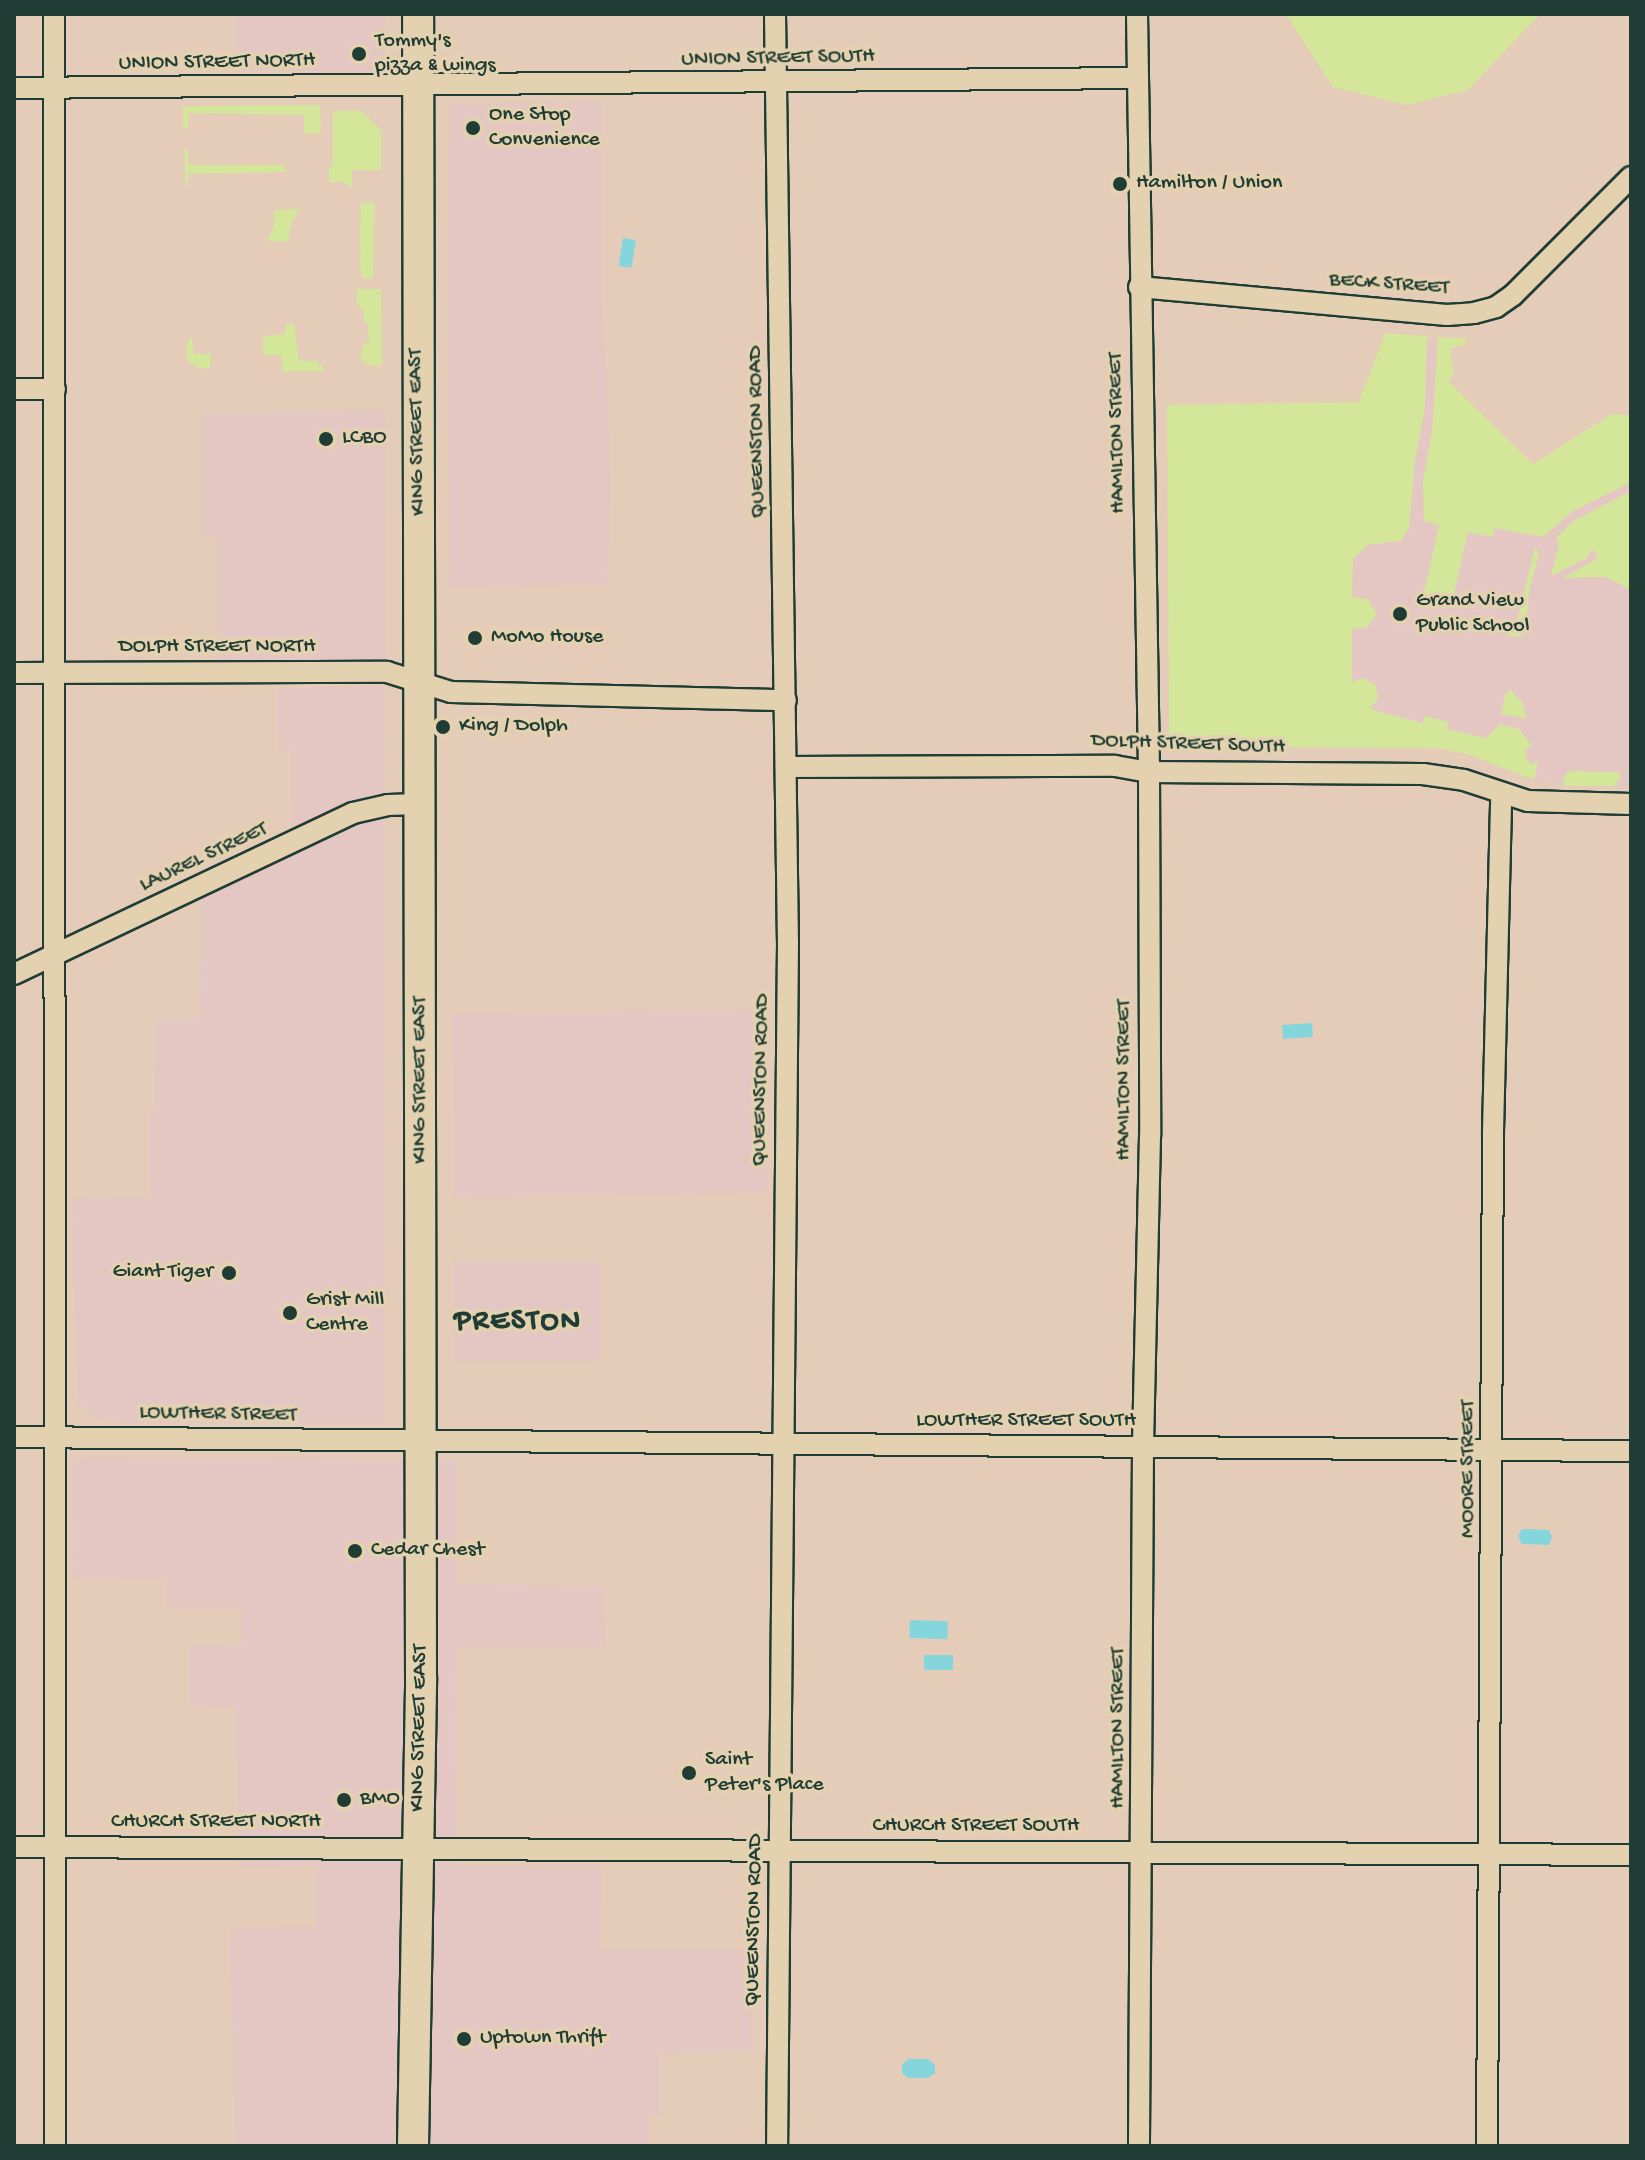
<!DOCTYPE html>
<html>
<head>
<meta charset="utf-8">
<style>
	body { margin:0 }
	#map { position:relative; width:1645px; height:2160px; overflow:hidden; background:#e4ccb8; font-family:"Gochi Hand",sans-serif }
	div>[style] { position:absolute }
	.built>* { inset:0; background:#e4c6c3; transform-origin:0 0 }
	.green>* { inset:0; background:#d4e69a }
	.water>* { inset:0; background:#84d6dc; transform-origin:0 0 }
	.roads { filter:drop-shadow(2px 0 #1f3d34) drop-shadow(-2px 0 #1f3d34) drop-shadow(0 2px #1f3d34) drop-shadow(0 -2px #1f3d34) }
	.minor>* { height:20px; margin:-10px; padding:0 10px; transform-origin:10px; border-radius:10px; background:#e4d1af }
	.secondary>* { height:30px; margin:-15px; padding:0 15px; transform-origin:15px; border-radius:15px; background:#e4d1af }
	.dots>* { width:22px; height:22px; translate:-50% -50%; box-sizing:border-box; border:4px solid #e4d1af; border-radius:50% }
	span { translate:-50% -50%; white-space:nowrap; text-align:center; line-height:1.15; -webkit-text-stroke:7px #e4d1af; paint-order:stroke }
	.poi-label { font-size:22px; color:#1f3d34 }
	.left { translate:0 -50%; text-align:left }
	.right { translate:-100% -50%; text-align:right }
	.street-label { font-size:22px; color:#1f3d34 }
	.district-label { font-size:30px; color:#1f3d34; font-weight:700; letter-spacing:2px }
	.frame { position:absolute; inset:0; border:16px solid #1f3d34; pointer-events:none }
</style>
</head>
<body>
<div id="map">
	<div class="built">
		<div style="left:236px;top:14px;width:150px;height:57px"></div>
		<div style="clip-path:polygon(602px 102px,602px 294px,611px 486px,607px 584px,449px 586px,450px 104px)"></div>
		<div style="clip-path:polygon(1383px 338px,1448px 345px,1454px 374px,1448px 381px,1575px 508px,1631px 478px,1631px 787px,1540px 783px,1470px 755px,1437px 748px,1173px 747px,1169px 743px,1167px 405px,1359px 402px)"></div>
		<div style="clip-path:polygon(385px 411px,386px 659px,219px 661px,217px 535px,201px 535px,201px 413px)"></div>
		<div style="clip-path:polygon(384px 686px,384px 1423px,118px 1423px,89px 1414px,78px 1402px,72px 1199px,151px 1198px,151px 1110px,155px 1109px,156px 1018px,200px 1018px,202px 898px,292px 854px,291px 751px,279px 751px,279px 688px)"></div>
		<div style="left:763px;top:1009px;width:183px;height:311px;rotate:89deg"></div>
		<div style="left:454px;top:1261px;width:145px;height:100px"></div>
		<div style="clip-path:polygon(86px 1457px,456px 1461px,456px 1584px,604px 1586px,605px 1647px,455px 1647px,456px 1867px,601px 1867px,600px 1950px,751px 1950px,750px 2051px,659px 2053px,659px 2117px,648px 2116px,648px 2146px,236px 2146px,230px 1928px,316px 1927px,317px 1867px,239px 1866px,236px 1706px,191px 1707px,190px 1646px,241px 1645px,242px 1607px,167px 1607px,167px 1578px,73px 1577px,72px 1466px)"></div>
	</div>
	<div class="green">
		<div style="clip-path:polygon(1286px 14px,1540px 14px,1468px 90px,1407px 105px,1333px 87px)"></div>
		<div style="clip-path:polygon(320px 105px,321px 133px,304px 133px,304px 115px,188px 113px,188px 128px,183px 128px,183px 106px)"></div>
		<div style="clip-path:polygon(333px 111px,362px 111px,381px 131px,381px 170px,352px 170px,352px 188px,343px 182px,329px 182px,329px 167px,333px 166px)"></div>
		<div style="clip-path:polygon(184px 150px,188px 150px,188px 165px,284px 165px,286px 172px,189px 174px,186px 191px)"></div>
		<div style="clip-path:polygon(361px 203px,375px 203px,373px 278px,362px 278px,360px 268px)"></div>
		<div style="clip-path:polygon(302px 209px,296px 212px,296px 219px,292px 220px,288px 241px,267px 241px,274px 227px,274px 210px)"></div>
		<div style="clip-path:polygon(357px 289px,381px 289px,382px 365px,367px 366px,367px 361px,360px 361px,364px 343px,369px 343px,368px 323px,364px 322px,364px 312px,357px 304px)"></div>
		<div style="clip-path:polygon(286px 324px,294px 324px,299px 361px,318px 361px,318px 365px,323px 366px,323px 371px,282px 371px,281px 355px,263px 355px,263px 336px,285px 334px)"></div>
		<div style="clip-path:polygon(1385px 333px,1427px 336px,1425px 408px,1415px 461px,1409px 528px,1401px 541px,1368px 545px,1353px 560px,1352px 597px,1368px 599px,1377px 614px,1368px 627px,1352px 629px,1352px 682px,1363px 678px,1376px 685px,1378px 699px,1370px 708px,1376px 711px,1423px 723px,1425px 716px,1449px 722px,1447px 729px,1486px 738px,1500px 724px,1519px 729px,1532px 746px,1525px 750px,1529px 764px,1538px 762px,1534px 780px,1470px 755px,1437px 748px,1173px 747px,1169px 743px,1167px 405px,1359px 402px)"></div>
		<div style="clip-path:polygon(192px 337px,194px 354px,211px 354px,210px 369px,199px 368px,188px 361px,186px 344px)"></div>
		<div style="clip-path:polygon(1438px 337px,1465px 338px,1466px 344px,1450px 348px,1454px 374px,1448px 381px,1533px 464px,1612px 414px,1631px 415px,1631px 482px,1573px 511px,1543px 537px,1495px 528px,1492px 537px,1468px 532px,1452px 603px,1423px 597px,1439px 525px,1424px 521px,1423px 480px,1432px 432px)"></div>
		<div style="clip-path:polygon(1631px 491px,1631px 590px,1606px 577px,1563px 578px,1598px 558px,1594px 550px,1588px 553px,1589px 557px,1551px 576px,1559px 544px,1556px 538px,1573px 521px)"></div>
		<div style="clip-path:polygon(1535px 547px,1539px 553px,1529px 592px,1526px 631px,1521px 637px,1506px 636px,1508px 628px,1515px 629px)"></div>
		<div style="clip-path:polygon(1511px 690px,1522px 702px,1527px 719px,1501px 714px,1506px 693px)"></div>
		<div style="clip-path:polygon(1570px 771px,1618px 772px,1621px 778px,1614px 786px,1566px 786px,1562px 779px)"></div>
	</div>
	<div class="water">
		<div style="left:623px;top:238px;width:13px;height:28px;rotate:9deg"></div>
		<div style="left:1312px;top:1023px;width:14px;height:30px;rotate:86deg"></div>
		<div style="clip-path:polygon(1522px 1529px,1549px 1530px,1552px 1537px,1549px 1545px,1522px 1544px,1518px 1536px)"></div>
		<div style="left:910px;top:1620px;width:38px;height:18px;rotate:2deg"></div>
		<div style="left:924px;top:1655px;width:29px;height:15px"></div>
		<div style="clip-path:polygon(908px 2059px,928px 2059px,935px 2065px,935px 2073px,928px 2078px,908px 2078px,902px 2073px,902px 2065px)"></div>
	</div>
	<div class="roads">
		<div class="minor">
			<div style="left:54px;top:14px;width:2132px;rotate:89.97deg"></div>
			<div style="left:775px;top:14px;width:929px;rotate:89.2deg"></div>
			<div style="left:788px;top:943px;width:1203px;rotate:90.52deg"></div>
			<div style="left:1137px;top:14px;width:758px;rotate:89.09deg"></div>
			<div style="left:1149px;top:772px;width:364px;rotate:89.8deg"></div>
			<div style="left:1150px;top:1136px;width:311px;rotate:91.3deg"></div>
			<div style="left:1143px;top:1447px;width:699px;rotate:90.33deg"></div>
			<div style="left:14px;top:88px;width:1123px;rotate:-0.51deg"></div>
			<div style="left:1139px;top:287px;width:309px;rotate:5.2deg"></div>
			<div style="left:1447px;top:315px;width:27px;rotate:-4deg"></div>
			<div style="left:1474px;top:313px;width:23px;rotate:-15deg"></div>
			<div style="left:1496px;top:307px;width:21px;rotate:-35deg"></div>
			<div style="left:1513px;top:295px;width:167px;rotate:-45deg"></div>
			<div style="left:14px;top:389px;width:41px"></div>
			<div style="left:14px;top:673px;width:373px;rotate:-0.2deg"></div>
			<div style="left:387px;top:672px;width:67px;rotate:17.4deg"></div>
			<div style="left:451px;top:692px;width:335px;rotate:1.4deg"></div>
			<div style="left:787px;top:767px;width:328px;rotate:-0.2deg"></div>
			<div style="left:1115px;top:766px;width:35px;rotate:10deg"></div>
			<div style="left:1149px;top:772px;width:274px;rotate:0.4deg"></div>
			<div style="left:1423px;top:774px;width:41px;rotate:8.3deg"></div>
			<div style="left:1464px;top:780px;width:67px;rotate:18.2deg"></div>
			<div style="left:1528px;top:801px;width:103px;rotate:1.7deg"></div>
			<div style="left:14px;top:974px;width:375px;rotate:-25.4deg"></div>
			<div style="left:353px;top:813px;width:36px;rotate:-13deg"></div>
			<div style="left:388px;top:805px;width:31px;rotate:-2deg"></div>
			<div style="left:14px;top:1437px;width:1617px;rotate:0.5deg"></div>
			<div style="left:14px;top:1847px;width:1617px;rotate:0.28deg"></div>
			<div style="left:1487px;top:2146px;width:1014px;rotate:-89.66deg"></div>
			<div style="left:1493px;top:1132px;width:339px;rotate:-88.6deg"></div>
		</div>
		<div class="secondary">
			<div style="left:413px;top:2146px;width:469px;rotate:-89deg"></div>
			<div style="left:421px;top:1677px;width:1663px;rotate:-90.1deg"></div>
		</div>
	</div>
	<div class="dots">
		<div style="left:359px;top:54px;background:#1f3d34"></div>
		<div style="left:473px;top:128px;background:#1f3d34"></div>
		<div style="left:1120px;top:184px;background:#1f3d34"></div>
		<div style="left:326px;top:439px;background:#1f3d34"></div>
		<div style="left:1400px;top:614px;background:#1f3d34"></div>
		<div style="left:475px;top:638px;background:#1f3d34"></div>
		<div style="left:443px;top:727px;background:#1f3d34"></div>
		<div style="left:229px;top:1273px;background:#1f3d34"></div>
		<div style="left:290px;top:1313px;background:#1f3d34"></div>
		<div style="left:355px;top:1551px;background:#1f3d34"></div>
		<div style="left:689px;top:1773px;background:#1f3d34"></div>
		<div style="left:344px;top:1800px;background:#1f3d34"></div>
		<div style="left:464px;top:2039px;background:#1f3d34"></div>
	</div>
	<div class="poi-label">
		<span class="left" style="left:375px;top:54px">Tommy's<br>pizza &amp; wings</span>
		<span class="left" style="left:489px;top:128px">One Stop<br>Convenience</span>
		<span class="left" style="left:1136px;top:184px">Hamilton / Union</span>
		<span class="left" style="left:342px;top:439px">LCBO</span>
		<span class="left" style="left:1416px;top:614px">Grand View<br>Public School</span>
		<span class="left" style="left:491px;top:638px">MoMo House</span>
		<span class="left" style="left:459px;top:727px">King / Dolph</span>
		<span class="right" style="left:213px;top:1273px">Giant Tiger</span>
		<span class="left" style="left:306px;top:1313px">Grist Mill<br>Centre</span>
		<span class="left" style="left:371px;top:1551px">Cedar Chest</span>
		<span class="left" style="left:705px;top:1773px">Saint<br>Peter's Place</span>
		<span class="left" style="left:360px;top:1800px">BMO</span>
		<span class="left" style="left:480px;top:2039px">Uptown Thrift</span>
	</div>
	<div class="street-label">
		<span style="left:778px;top:59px;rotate:-1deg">UNION STREET SOUTH</span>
		<span style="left:217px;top:63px;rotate:-1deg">UNION STREET NORTH</span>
		<span style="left:1389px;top:285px;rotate:4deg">BECK STREET</span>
		<span style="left:418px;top:432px;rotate:-91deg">KING STREET EAST</span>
		<span style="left:758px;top:432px;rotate:-91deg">QUEENSTON ROAD</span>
		<span style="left:1118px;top:433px;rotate:-91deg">HAMILTON STREET</span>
		<span style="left:217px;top:648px">DOLPH STREET NORTH</span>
		<span style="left:1188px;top:745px;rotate:2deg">DOLPH STREET SOUTH</span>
		<span style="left:204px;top:858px;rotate:-25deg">LAUREL STREET</span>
		<span style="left:421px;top:1080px;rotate:-90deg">KING STREET EAST</span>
		<span style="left:762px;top:1080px;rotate:-89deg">QUEENSTON ROAD</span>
		<span style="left:1125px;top:1080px;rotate:-90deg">HAMILTON STREET</span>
		<span style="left:218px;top:1415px;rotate:1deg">LOWTHER STREET</span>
		<span style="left:1026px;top:1422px">LOWTHER STREET SOUTH</span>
		<span style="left:1469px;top:1469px;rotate:-90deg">MOORE STREET</span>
		<span style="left:420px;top:1728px;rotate:-89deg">KING STREET EAST</span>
		<span style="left:1119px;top:1728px;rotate:-90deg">HAMILTON STREET</span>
		<span style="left:216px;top:1823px">CHURCH STREET NORTH</span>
		<span style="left:976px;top:1827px">CHURCH STREET SOUTH</span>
		<span style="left:755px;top:1920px;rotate:-89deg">QUEENSTON ROAD</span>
	</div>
	<div class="district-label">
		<span style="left:518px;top:1323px">PRESTON</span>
	</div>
	<div class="frame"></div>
</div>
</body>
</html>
